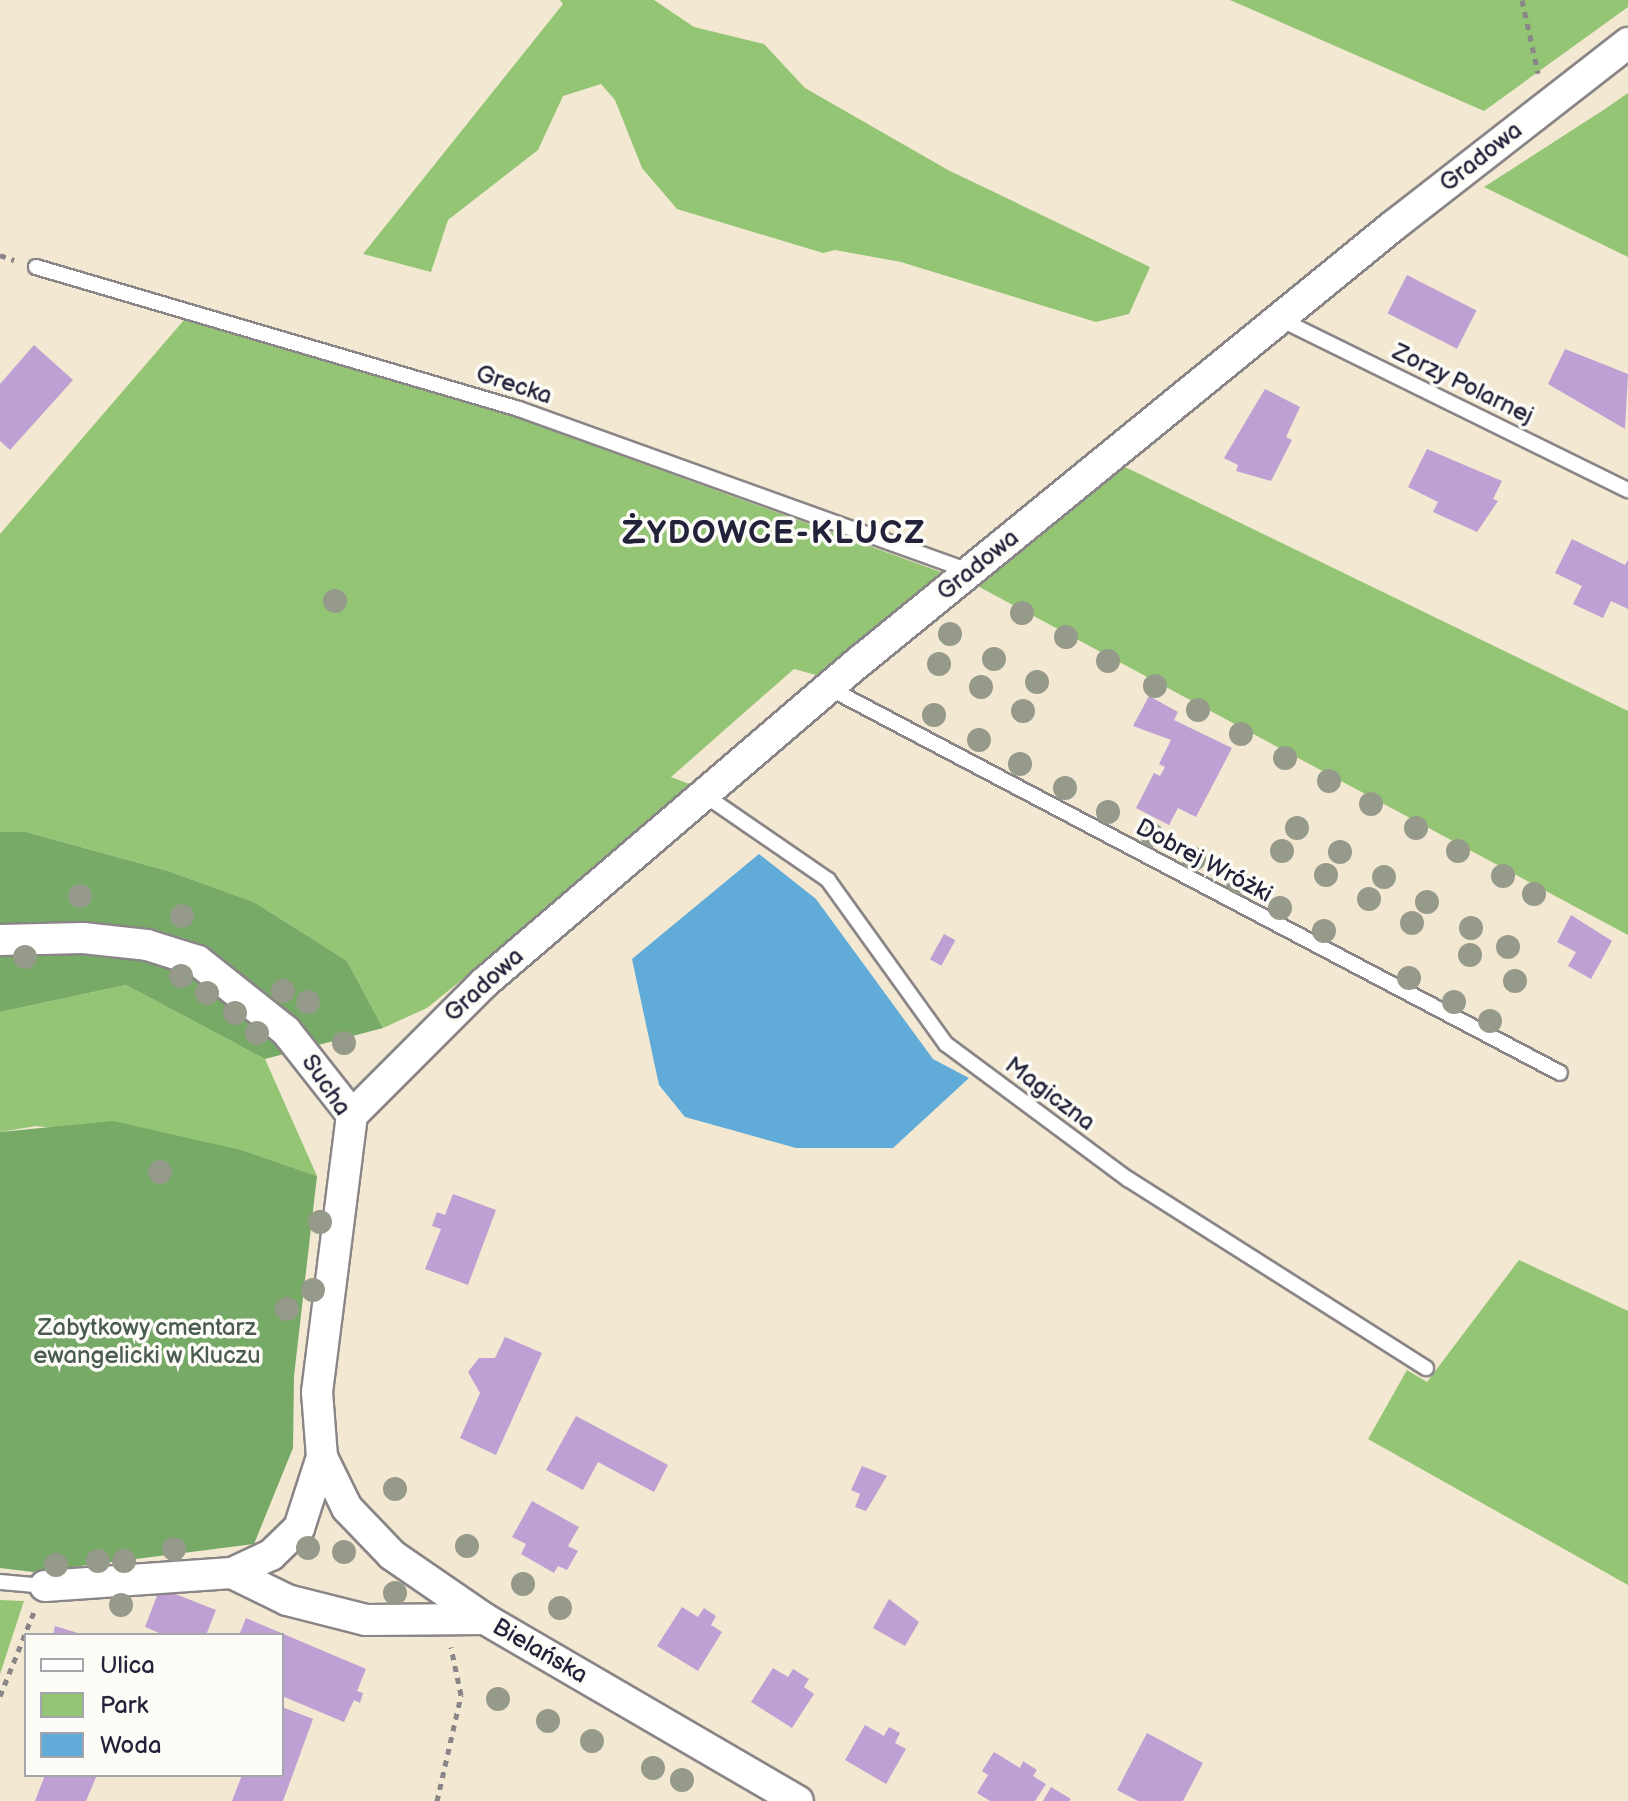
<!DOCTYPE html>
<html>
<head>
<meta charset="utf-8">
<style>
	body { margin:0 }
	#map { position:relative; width:1628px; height:1801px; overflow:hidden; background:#f3e8d1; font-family:"Balsamiq Sans",sans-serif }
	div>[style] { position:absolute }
	.green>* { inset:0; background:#93c575 }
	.forest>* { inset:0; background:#76aa66 }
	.water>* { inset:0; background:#61abd9 }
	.building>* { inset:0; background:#bfa0d5; transform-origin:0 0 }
	.path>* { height:5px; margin-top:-2.5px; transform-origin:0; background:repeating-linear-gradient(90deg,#8a8586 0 6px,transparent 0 12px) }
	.roads { filter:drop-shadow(2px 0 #8a8586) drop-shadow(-2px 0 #8a8586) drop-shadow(0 2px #8a8586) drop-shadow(0 -2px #8a8586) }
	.lane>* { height:14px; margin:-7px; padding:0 7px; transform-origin:7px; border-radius:7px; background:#fff }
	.street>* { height:30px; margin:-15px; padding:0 15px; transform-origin:15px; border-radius:15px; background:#fff }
	.trees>* { width:24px; height:24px; margin:-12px; border-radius:50%; background:#969a8a }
	span { translate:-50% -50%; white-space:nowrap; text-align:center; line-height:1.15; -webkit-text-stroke:7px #fdfcf7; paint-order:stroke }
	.street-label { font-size:24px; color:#22223b }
	.park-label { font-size:24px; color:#4a5b4f }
	.district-label { font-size:32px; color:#22223b; font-weight:700; letter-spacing:2px }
	.legend { position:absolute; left:24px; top:1633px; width:260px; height:144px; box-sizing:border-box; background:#fdfcf7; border:2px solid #a5a5ac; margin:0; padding:10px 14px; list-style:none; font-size:24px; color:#22223b }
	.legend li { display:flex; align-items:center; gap:16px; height:40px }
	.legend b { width:40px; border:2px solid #a5a5ac }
</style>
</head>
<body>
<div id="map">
	<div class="green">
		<div style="clip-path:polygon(560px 0,654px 0,694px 27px,764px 44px,805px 88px,948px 170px,1150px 267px,1129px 314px,1096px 322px,901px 262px,835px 250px,823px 253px,677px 209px,642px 168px,615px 100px,601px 84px,563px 96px,538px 150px,448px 220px,431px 272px,363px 254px,563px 4px)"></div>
		<div style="clip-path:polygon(1230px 0,1628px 0,1628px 7px,1484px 111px)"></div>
		<div style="clip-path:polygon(1628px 93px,1628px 257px,1484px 187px,1605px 109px)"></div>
		<div style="clip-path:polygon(184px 320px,504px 413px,949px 575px,827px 678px,794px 669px,671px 777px,700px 788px,427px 1008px,383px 1028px,347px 961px,254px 902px,168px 871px,26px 832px,0 832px,0 534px)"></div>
		<div style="clip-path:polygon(1121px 465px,1628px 711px,1628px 935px,972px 583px)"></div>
		<div style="clip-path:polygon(126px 985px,265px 1059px,317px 1176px,245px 1151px,36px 1126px,0 1132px,0 1012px)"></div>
		<div style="clip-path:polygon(1519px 1260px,1628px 1311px,1628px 1585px,1368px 1439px,1407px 1370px,1427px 1382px)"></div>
		<div style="clip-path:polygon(0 1600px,24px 1601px,0 1674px)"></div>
	</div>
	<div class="forest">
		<div style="clip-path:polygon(0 832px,26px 832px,168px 871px,254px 902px,347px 961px,383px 1028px,265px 1059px,126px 985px,0 1012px)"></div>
		<div style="clip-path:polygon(113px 1121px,245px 1151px,317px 1176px,294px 1376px,293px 1448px,254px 1544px,33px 1572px,0 1568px,0 1132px)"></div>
	</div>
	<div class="water">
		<div style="clip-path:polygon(759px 854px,816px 899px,933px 1059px,969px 1078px,893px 1148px,796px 1148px,685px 1117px,659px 1085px,632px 959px)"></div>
	</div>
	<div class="building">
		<div style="left:1407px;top:275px;width:78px;height:43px;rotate:27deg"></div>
		<div style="clip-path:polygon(34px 345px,73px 380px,10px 450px,0 441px,0 384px)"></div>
		<div style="clip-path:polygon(1565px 349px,1628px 374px,1625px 429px,1548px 384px)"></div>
		<div style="clip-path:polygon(1265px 389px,1300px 407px,1286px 437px,1292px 440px,1271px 481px,1236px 471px,1238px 465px,1224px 458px)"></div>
		<div style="clip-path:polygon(1427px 449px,1502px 481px,1493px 499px,1498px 501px,1477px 532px,1433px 512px,1438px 502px,1408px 487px)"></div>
		<div style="clip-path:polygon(1572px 539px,1625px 565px,1628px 560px,1628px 609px,1611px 601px,1603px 618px,1573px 604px,1582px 586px,1555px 573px)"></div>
		<div style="clip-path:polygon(1149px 696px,1178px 712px,1174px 720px,1232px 748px,1196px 817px,1178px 808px,1169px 825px,1136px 808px,1154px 773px,1160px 776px,1165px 767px,1159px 764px,1171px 740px,1133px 726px)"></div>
		<div style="clip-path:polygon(1571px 915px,1612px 941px,1591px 979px,1568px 966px,1576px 952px,1557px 942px)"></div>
		<div style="left:944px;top:934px;width:13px;height:29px;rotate:29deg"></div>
		<div style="clip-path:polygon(453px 1194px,496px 1210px,468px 1285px,425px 1269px,441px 1229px,432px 1226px,437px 1212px,445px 1215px)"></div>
		<div style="clip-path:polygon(505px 1337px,542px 1353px,496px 1455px,460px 1438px,480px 1393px,468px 1372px,479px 1358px,495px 1358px)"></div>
		<div style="clip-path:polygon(576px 1416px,668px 1465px,654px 1492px,598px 1462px,583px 1490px,546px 1470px)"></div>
		<div style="clip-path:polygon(862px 1466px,887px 1476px,866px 1511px,855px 1507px,860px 1494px,851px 1490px)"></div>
		<div style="clip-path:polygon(532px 1501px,579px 1527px,568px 1546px,578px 1551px,567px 1570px,558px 1566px,554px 1573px,521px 1554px,526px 1544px,512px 1537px)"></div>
		<div style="clip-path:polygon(160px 1588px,216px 1610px,206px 1635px,164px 1635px,145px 1627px)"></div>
		<div style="clip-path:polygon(889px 1599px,919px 1622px,905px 1646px,873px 1628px)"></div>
		<div style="clip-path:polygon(682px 1607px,698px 1617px,704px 1608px,716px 1616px,711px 1625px,722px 1632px,698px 1671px,657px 1646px)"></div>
		<div style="clip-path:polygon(246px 1618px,366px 1669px,357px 1691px,363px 1693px,360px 1703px,354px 1700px,344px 1722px,282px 1696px,282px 1635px,239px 1635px)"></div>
		<div style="clip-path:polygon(55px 1626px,81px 1634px,81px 1635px,53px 1635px)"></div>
		<div style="clip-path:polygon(773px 1668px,788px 1677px,793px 1669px,809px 1679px,804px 1687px,814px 1694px,792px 1728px,751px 1702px)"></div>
		<div style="clip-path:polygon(282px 1707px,313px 1719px,283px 1801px,232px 1801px,242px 1775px,282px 1775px)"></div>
		<div style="clip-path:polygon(865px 1725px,884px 1736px,889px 1727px,900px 1733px,895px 1743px,906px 1749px,886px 1784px,845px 1760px)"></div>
		<div style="clip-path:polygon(1147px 1733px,1203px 1763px,1183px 1801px,1138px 1801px,1117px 1790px)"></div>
		<div style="clip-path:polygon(994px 1752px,1020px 1768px,1023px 1761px,1037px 1770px,1033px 1776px,1046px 1784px,1035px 1801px,990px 1801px,977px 1793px,988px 1775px,982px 1771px)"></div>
		<div style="clip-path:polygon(45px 1775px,97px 1775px,86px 1801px,35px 1801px)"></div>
		<div style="clip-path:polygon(1051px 1787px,1071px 1799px,1069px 1801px,1043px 1801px)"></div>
	</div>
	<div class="path">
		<div style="left:1522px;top:0;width:75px;rotate:77.6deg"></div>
		<div style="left:0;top:255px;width:15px;rotate:20deg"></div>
		<div style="left:0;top:1696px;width:91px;rotate:-68deg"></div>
		<div style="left:437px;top:1801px;width:109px;rotate:-77.2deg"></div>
		<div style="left:461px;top:1695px;width:49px;rotate:-101.8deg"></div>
	</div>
	<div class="roads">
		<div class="lane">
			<div style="left:36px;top:267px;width:503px;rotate:16.38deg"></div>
			<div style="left:519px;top:409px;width:479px;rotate:19.8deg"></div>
			<div style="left:1280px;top:319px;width:388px;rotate:26.2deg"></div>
			<div style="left:829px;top:688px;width:826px;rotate:27.77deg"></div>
			<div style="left:703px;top:794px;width:152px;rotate:34.5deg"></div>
			<div style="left:828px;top:880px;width:202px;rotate:54.3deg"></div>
			<div style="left:946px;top:1044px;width:227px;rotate:36.6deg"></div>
			<div style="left:1128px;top:1179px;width:353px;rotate:32.4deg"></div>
			<div style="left:0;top:1582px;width:45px;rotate:5.1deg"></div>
		</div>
		<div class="street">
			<div style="left:0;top:940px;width:83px;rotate:-1.4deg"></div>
			<div style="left:83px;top:938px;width:64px;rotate:6.2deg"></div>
			<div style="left:147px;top:945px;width:53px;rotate:17.4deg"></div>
			<div style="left:198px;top:961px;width:112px;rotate:38.5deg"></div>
			<div style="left:286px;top:1031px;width:107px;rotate:51.8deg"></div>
			<div style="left:352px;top:1115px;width:279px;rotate:97.2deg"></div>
			<div style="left:317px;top:1392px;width:65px;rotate:85.6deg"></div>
			<div style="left:322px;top:1457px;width:57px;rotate:63.9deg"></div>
			<div style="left:347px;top:1508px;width:65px;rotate:46.2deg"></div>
			<div style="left:392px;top:1555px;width:113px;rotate:34.5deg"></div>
			<div style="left:485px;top:1619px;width:362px;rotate:30.2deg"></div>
			<div style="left:352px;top:1115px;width:187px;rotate:-45deg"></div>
			<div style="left:484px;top:983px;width:495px;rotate:-40.6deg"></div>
			<div style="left:860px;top:661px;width:688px;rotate:-39.22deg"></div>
			<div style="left:1393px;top:226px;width:298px;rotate:-37.9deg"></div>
			<div style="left:232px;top:1573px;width:61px;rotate:26.1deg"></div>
			<div style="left:287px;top:1600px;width:81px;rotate:14.2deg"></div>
			<div style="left:366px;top:1620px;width:119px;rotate:-0.5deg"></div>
			<div style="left:45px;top:1586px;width:187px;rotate:-4deg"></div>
			<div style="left:232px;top:1573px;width:43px;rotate:-24.8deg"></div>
			<div style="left:271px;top:1555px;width:39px;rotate:-44deg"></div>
			<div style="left:299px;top:1528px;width:75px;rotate:-72.1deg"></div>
		</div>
	</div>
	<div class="trees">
		<div style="left:335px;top:601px"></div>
		<div style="left:1022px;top:613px"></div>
		<div style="left:950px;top:634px"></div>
		<div style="left:1066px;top:637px"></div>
		<div style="left:994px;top:659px"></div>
		<div style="left:1108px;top:661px"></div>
		<div style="left:939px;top:664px"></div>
		<div style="left:1037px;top:682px"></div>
		<div style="left:1155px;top:686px"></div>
		<div style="left:981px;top:687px"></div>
		<div style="left:1198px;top:710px"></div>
		<div style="left:1023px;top:711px"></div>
		<div style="left:934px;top:715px"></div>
		<div style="left:1241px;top:734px"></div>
		<div style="left:979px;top:740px"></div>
		<div style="left:1285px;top:758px"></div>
		<div style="left:1020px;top:764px"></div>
		<div style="left:1329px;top:781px"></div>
		<div style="left:1065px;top:788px"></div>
		<div style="left:1371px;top:804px"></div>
		<div style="left:1108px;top:812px"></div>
		<div style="left:1297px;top:828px"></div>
		<div style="left:1416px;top:828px"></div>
		<div style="left:1152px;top:835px"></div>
		<div style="left:1282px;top:851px"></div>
		<div style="left:1458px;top:851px"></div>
		<div style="left:1340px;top:852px"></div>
		<div style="left:1194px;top:859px"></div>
		<div style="left:1326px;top:875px"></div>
		<div style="left:1503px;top:876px"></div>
		<div style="left:1384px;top:877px"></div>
		<div style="left:1238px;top:882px"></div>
		<div style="left:1534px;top:894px"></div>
		<div style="left:80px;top:896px"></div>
		<div style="left:1369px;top:899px"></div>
		<div style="left:1427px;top:902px"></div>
		<div style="left:1280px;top:908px"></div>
		<div style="left:182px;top:916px"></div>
		<div style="left:1412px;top:923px"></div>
		<div style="left:1471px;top:928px"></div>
		<div style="left:1324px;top:931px"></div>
		<div style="left:1508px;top:947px"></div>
		<div style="left:1470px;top:955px"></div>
		<div style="left:25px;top:957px"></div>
		<div style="left:181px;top:976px"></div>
		<div style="left:1409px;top:978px"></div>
		<div style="left:1515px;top:981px"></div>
		<div style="left:283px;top:991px"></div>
		<div style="left:207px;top:993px"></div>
		<div style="left:308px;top:1002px"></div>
		<div style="left:1454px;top:1002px"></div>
		<div style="left:235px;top:1013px"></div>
		<div style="left:1490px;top:1021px"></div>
		<div style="left:257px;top:1033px"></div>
		<div style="left:344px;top:1043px"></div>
		<div style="left:160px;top:1172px"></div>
		<div style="left:320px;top:1222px"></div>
		<div style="left:313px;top:1290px"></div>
		<div style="left:287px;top:1309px"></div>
		<div style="left:395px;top:1489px"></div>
		<div style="left:467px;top:1546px"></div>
		<div style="left:308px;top:1548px"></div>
		<div style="left:174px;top:1549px"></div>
		<div style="left:344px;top:1552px"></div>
		<div style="left:98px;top:1561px"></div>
		<div style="left:124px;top:1561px"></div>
		<div style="left:56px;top:1565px"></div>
		<div style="left:523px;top:1584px"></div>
		<div style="left:395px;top:1593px"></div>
		<div style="left:121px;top:1605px"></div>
		<div style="left:560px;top:1608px"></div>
		<div style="left:498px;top:1699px"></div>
		<div style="left:548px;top:1721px"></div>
		<div style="left:592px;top:1741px"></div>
		<div style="left:653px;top:1768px"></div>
		<div style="left:682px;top:1780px"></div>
	</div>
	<div class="street-label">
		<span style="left:1481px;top:157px;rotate:-38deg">Gradowa</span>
		<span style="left:1463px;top:384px;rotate:26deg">Zorzy Polarnej</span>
		<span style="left:514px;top:385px;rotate:18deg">Grecka</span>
		<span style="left:978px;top:565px;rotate:-39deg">Gradowa</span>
		<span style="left:1204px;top:861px;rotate:28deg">Dobrej Wróżki</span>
		<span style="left:484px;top:985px;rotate:-42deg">Gradowa</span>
		<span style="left:326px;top:1085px;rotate:56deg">Sucha</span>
		<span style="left:1050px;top:1094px;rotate:37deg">Magiczna</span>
		<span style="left:540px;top:1651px;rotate:30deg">Bielańska</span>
	</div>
	<div class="park-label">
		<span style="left:147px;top:1342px">Zabytkowy cmentarz<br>ewangelicki w Kluczu</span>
	</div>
	<div class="district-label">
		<span style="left:774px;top:534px">ŻYDOWCE-KLUCZ</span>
	</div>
	<ul class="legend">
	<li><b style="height:10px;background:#fff"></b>Ulica</li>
	<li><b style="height:22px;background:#93c575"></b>Park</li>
	<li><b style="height:22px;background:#61abd9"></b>Woda</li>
	</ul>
</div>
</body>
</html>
